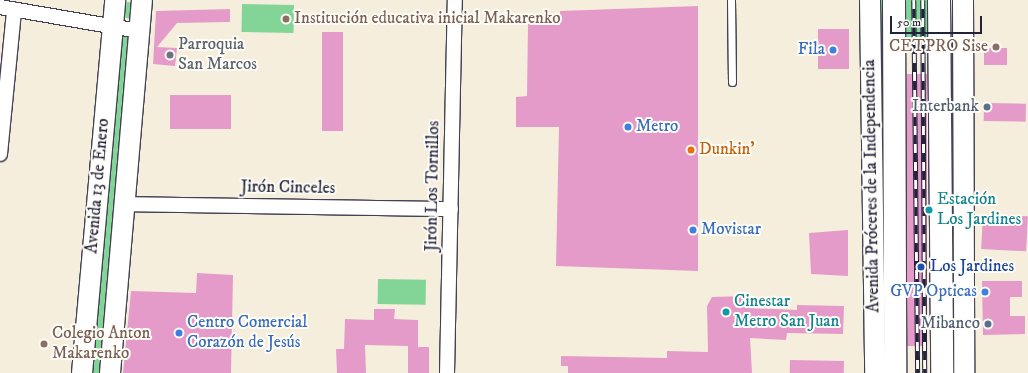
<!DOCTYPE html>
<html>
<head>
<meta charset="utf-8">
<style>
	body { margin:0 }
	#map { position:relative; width:1028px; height:373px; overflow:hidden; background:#f6eedc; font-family:"IM FELL DW Pica",serif }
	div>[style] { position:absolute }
	.green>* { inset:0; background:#82d597; transform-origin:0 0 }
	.building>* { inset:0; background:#e59bc9; transform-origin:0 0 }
	.roads { filter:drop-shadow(1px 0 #424153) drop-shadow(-1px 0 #424153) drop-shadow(0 1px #424153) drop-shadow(0 -1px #424153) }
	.lane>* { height:7px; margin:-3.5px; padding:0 3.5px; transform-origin:3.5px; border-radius:3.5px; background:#fff }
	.street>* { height:14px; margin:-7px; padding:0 7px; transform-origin:7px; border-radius:7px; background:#fff }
	.secondary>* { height:20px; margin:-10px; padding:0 10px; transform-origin:10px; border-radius:10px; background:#fff }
	.primary>* { height:22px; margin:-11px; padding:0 11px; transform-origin:11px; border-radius:11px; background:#fff }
	.rail>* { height:4.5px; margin-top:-2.25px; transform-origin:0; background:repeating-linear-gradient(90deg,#fdfcf7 0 9px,#22223b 0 18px); box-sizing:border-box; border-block:1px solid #22223b }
	.dots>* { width:11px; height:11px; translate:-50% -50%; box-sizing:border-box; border:2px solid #fdfcf7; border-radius:50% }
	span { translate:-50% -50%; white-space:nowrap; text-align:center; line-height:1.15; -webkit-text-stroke:4px #fdfcf7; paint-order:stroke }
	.education-label { font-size:17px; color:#785e54 }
	.left { translate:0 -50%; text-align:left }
	.right { translate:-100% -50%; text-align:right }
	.worship-label { font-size:17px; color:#5b616d }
	.shop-label { font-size:17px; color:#366cbe }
	.service-label { font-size:17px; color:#4e5e75 }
	.food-label { font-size:17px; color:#c56008 }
	.street-label { font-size:17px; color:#22223b }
	.culture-label { font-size:17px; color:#0d838f }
	.transit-label { font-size:17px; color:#164399 }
	.scale { position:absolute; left:890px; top:16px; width:92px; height:18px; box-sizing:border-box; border:2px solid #22223b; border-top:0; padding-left:5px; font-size:12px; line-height:14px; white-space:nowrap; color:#22223b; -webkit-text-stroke:3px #fdfcf7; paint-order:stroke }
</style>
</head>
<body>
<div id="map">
	<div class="green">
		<div style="clip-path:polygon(878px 0,887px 0,887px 181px,880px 182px)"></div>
		<div style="left:899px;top:0;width:32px;height:43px"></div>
		<div style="clip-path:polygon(128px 2px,134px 4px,131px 19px,123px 17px,123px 4px)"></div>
		<div style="left:242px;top:4px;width:52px;height:28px;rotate:1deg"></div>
		<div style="clip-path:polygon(119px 35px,131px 35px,104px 373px,87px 373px)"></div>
		<div style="left:378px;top:279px;width:48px;height:25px;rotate:1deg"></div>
	</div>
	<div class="building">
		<div style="clip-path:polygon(698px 6px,698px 271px,556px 266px,559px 127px,516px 127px,516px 97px,527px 96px,528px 24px,560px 25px,560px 11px)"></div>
		<div style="clip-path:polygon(230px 9px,230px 22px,177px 23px,157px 47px,177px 48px,175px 66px,153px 64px,156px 11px)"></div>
		<div style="left:849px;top:29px;width:40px;height:31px;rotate:90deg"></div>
		<div style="left:322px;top:32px;width:21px;height:99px"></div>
		<div style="left:984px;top:48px;width:23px;height:17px"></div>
		<div style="left:927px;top:74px;width:272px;height:20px;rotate:90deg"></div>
		<div style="left:170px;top:95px;width:61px;height:34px"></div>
		<div style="left:984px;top:103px;width:42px;height:18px;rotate:1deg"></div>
		<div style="left:983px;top:214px;width:45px;height:35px;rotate:3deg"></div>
		<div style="clip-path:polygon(848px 230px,848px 276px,811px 274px,809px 233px)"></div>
		<div style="clip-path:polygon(197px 273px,233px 275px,231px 373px,123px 373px,131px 291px,196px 293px)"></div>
		<div style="clip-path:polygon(982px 281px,1022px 281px,1022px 297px,1010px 297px,1010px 316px,1025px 316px,1025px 334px,983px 335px)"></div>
		<div style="clip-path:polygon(748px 296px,748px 308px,797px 310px,797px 305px,844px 306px,843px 334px,787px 333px,786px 340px,750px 338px,752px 373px,568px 373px,568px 366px,561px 366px,561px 356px,667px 358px,667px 351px,708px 352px,707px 306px,712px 297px)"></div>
		<div style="clip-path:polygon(374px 309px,395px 309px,394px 319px,418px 320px,418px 347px,429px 347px,429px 373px,408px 373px,408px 346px,365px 345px,366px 373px,337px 373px,336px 349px,344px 349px,345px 319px,374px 320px)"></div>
		<div style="left:790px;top:360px;width:54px;height:13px;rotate:1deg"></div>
	</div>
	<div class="roads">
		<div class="lane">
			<div style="left:731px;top:0;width:82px;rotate:89.3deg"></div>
		</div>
		<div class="street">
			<div style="left:0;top:7px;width:141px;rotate:9.8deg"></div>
			<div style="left:0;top:154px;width:145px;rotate:-84.4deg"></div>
			<div style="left:124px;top:204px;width:327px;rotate:0.9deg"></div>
			<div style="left:447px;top:373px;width:373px;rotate:-88.8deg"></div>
		</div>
		<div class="secondary">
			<div style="left:870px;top:0;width:373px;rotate:89.2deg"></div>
			<div style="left:963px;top:0;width:373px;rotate:89.8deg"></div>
			<div style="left:82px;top:373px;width:374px;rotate:-84.9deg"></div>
			<div style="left:110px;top:373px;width:374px;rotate:-85.1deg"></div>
		</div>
		<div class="primary">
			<div style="left:894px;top:0;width:373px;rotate:89.8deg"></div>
			<div style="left:939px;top:0;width:373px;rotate:89.5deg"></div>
		</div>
	</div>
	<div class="rail">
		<div style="left:914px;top:0;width:373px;rotate:89.4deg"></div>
		<div style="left:923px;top:0;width:373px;rotate:89.7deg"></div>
	</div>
	<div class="dots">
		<div style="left:286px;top:19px;background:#8d6e63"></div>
		<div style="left:996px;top:47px;background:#8d6e63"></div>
		<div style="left:833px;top:50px;background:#3f7fe0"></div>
		<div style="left:170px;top:55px;background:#6b7280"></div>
		<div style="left:987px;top:107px;background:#5c6f8a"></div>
		<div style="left:628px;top:127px;background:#3f7fe0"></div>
		<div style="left:691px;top:150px;background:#e8710a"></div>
		<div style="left:929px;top:210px;background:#0f9aa8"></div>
		<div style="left:693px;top:230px;background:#3f7fe0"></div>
		<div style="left:921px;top:267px;background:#1a4fb4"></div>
		<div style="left:985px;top:292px;background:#3f7fe0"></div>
		<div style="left:726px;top:312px;background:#0f9aa8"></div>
		<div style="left:988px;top:324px;background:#5c6f8a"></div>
		<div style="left:179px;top:333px;background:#3f7fe0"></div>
		<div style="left:44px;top:344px;background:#8d6e63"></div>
	</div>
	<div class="education-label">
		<span class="left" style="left:294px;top:19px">Institución educativa inicial Makarenko</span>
		<span class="right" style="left:988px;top:47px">CETPRO Sise</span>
		<span class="left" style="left:52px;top:344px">Colegio Anton<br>Makarenko</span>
	</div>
	<div class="worship-label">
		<span class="left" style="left:178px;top:55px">Parroquia<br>San Marcos</span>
	</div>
	<div class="shop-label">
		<span class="right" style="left:825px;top:50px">Fila</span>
		<span class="left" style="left:636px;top:127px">Metro</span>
		<span class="left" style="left:701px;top:230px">Movistar</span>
		<span class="right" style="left:977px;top:292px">GVP Opticas</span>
		<span class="left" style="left:187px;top:333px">Centro Comercial<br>Corazón de Jesús</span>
	</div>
	<div class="service-label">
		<span class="right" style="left:979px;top:107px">Interbank</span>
		<span class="right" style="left:980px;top:324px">Mibanco</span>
	</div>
	<div class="food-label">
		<span class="left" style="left:699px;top:150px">Dunkin'</span>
	</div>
	<div class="street-label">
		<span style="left:98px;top:186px;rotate:-85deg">Avenida 13 de Enero</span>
		<span style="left:433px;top:186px;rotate:-89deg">Jirón Los Tornillos</span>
		<span style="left:872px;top:186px;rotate:-91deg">Avenida Próceres de la Independencia</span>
		<span style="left:288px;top:188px;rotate:1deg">Jirón Cinceles</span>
	</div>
	<div class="culture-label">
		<span class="left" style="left:937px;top:210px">Estación<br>Los Jardines</span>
		<span class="left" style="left:734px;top:312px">Cinestar<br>Metro San Juan</span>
	</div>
	<div class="transit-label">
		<span class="left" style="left:930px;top:267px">Los Jardines</span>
	</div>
	<div class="scale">50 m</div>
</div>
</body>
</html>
